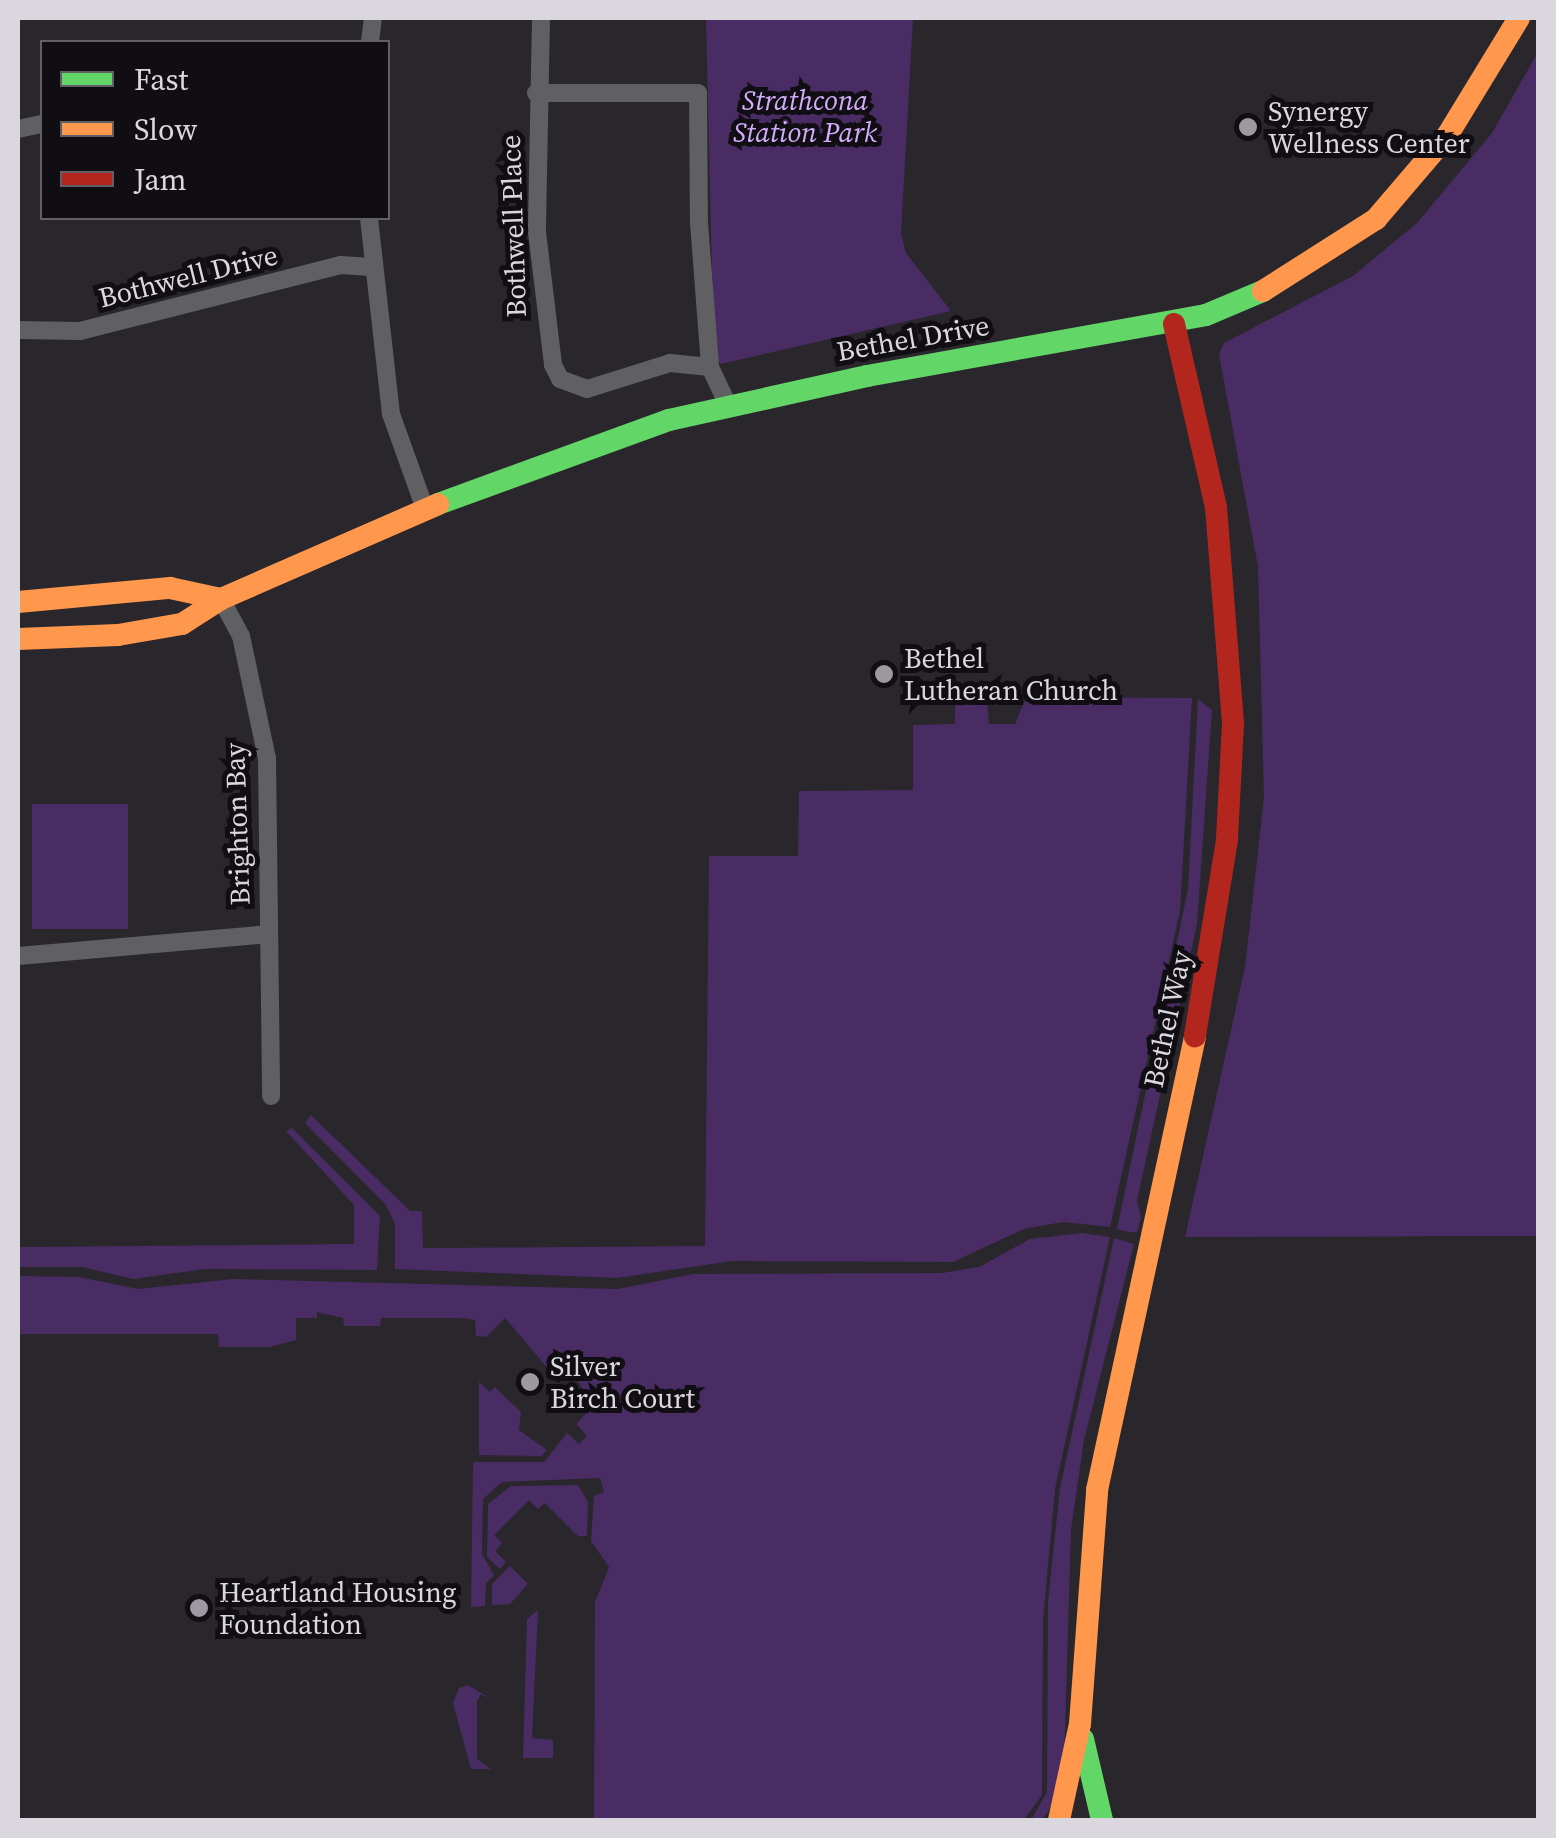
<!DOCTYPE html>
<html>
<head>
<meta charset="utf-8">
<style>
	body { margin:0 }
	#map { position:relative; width:1556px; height:1838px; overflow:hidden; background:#29262c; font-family:"Source Serif 4",serif }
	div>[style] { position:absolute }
	.green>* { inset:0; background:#492c64; transform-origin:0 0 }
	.street>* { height:18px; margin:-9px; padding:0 9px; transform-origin:9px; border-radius:9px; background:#605f62 }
	.fast>* { height:22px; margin:-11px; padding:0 11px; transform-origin:11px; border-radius:11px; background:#63d668 }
	.slow>* { height:22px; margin:-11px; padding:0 11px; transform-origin:11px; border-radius:11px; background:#ff974d }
	.jam>* { height:22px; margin:-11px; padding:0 11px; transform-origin:11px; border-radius:11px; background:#b3261e }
	.dots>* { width:28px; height:28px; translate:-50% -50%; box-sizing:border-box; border:5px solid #100e13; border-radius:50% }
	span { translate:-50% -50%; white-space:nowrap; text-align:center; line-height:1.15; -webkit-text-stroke:10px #100e13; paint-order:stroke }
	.park-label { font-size:28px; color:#d2adfc; font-style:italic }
	.poi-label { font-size:28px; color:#dad7df }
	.left { translate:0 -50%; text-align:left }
	.street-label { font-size:28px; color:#dad7df }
	.frame { position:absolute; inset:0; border:20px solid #dad7df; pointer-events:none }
	.legend { position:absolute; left:40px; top:40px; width:350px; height:180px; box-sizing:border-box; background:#100e13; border:2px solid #615e65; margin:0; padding:12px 18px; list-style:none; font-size:30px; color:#dad7df }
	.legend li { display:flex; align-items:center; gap:20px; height:50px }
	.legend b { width:50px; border:2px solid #615e65 }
</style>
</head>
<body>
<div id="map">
	<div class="green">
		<div style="clip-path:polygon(706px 18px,913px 18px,901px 233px,906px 253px,951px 311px,721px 364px,714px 357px)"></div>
		<div style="clip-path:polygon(1538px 52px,1538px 1236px,1185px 1237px,1245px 967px,1264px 798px,1258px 567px,1219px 354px,1224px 343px,1353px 276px,1417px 223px,1492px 133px)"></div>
		<div style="clip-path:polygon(955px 686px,986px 686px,989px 724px,1015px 724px,1024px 702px,1040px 697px,1192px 698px,1180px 911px,1110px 1227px,1063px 1222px,1024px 1229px,953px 1262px,732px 1261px,617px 1278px,395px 1269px,395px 1224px,386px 1205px,305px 1123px,311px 1115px,410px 1211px,422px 1211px,423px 1248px,705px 1246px,709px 856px,798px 856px,799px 791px,913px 790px,913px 725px,955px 724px)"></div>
		<div style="clip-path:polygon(1198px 699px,1212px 710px,1197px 924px,1137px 1201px,1141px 1217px,1137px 1232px,1128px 1232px,1117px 1229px,1188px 889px)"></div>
		<div style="left:128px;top:804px;width:125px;height:96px;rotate:90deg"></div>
		<div style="clip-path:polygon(292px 1128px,380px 1216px,377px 1270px,205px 1269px,133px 1279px,82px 1267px,18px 1267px,18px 1247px,354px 1244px,354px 1205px,286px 1131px)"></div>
		<div style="clip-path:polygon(1082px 1233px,1110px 1237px,1055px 1489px,1043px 1620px,1042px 1795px,1024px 1820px,594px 1820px,595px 1602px,609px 1567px,591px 1541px,594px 1496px,604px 1492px,600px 1478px,502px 1482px,483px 1499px,482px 1554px,494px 1575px,486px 1583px,485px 1606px,471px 1607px,473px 1462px,544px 1462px,567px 1433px,579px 1444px,587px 1436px,576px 1424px,594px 1405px,574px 1376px,556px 1378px,505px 1318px,486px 1337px,476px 1336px,475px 1320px,462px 1318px,381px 1318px,380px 1326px,344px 1326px,343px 1318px,317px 1312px,317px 1318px,296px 1318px,296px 1340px,270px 1347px,219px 1347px,218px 1334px,18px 1334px,18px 1276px,79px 1277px,138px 1289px,233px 1279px,618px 1289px,693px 1274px,942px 1273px,979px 1267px,1030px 1239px)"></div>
		<div style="clip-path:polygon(1114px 1238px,1134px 1244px,1084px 1440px,1071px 1530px,1064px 1766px,1049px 1810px,1042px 1820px,1031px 1820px,1047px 1792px,1048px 1601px,1060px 1488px)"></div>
		<div style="clip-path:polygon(479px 1382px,490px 1392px,495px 1387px,521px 1412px,519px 1430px,547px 1450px,541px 1456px,479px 1455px)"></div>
		<div style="clip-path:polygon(511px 1486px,578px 1485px,588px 1502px,587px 1536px,578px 1536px,545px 1503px,538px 1509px,529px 1500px,494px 1535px,502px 1543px,495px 1551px,506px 1562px,500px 1569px,487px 1557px,488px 1504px)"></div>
		<div style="clip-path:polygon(510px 1566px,528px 1584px,510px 1604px,492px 1605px,492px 1584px)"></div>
		<div style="clip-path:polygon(538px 1610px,532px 1738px,553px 1740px,553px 1758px,523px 1758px,527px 1619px)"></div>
		<div style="clip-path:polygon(468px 1685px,495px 1701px,481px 1694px,477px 1701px,477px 1759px,491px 1769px,471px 1769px,453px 1703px,459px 1688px)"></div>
	</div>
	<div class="street">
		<div style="left:541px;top:18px;width:214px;rotate:91.1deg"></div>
		<div style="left:537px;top:232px;width:134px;rotate:83.1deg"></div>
		<div style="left:553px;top:365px;width:16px;rotate:63deg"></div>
		<div style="left:560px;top:379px;width:29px;rotate:20deg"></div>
		<div style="left:587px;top:389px;width:87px;rotate:-17.4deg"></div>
		<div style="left:670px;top:363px;width:40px;rotate:5.7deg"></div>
		<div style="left:710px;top:367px;width:42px;rotate:64.7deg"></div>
		<div style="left:370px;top:42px;width:24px;rotate:-83deg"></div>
		<div style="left:536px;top:93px;width:162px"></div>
		<div style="left:698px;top:93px;width:130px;rotate:89.6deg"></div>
		<div style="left:699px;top:223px;width:144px;rotate:85.6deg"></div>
		<div style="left:18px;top:129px;width:25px;rotate:-12deg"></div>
		<div style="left:369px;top:218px;width:197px;rotate:83.6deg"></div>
		<div style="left:391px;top:414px;width:101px;rotate:70.3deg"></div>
		<div style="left:18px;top:330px;width:62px;rotate:0.9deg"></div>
		<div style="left:80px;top:331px;width:269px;rotate:-14.2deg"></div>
		<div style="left:341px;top:265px;width:29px;rotate:4deg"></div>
		<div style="left:221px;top:599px;width:42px;rotate:61.6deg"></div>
		<div style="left:241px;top:636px;width:125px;rotate:78deg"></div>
		<div style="left:267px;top:758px;width:338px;rotate:89.3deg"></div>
		<div style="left:18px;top:956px;width:252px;rotate:-5deg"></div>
	</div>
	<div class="fast">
		<div style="left:438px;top:504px;width:246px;rotate:-20deg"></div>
		<div style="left:669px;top:420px;width:203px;rotate:-12.5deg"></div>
		<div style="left:867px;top:376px;width:344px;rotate:-10.2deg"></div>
		<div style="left:1206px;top:315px;width:62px;rotate:-22.8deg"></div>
		<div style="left:1083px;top:1739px;width:83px;rotate:76.8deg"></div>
	</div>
	<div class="slow">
		<div style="left:1263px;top:291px;width:134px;rotate:-32.5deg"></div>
		<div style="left:1376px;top:219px;width:109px;rotate:-49.5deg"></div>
		<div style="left:1447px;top:136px;width:138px;rotate:-58.6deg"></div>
		<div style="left:18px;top:602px;width:153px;rotate:-5.3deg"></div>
		<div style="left:170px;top:588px;width:52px;rotate:12.2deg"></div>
		<div style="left:18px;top:639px;width:100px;rotate:-2.3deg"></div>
		<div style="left:118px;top:635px;width:65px;rotate:-9.8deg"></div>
		<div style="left:182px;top:624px;width:46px;rotate:-32.7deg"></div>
		<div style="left:221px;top:599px;width:237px;rotate:-23.6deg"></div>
		<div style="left:1059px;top:1820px;width:98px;rotate:-77.7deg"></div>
		<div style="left:1080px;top:1724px;width:235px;rotate:-85.8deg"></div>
		<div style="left:1097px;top:1490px;width:464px;rotate:-77.8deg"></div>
	</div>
	<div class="jam">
		<div style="left:1174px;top:324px;width:188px;rotate:77.1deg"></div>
		<div style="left:1216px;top:507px;width:218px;rotate:85.5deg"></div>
		<div style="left:1233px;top:724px;width:116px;rotate:93deg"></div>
		<div style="left:1227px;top:840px;width:199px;rotate:99.3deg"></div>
	</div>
	<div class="dots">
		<div style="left:1248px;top:127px;background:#9c99a0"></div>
		<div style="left:884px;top:674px;background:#9c99a0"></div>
		<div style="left:530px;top:1382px;background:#9c99a0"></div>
		<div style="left:199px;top:1608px;background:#9c99a0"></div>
	</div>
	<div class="park-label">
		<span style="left:805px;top:116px">Strathcona<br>Station Park</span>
	</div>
	<div class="poi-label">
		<span class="left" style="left:1268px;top:127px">Synergy<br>Wellness Center</span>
		<span class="left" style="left:904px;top:674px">Bethel<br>Lutheran Church</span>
		<span class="left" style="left:550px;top:1382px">Silver<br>Birch Court</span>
		<span class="left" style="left:219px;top:1608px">Heartland Housing<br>Foundation</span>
	</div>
	<div class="street-label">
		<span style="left:513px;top:226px;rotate:-92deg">Bothwell Place</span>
		<span style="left:188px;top:276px;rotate:-14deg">Bothwell Drive</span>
		<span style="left:913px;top:338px;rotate:-10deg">Bethel Drive</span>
		<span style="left:237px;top:824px;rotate:-92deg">Brighton Bay</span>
		<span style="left:1167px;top:1019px;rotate:-78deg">Bethel Way</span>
	</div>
	<div class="frame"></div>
	<ul class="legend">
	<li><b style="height:12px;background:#63d668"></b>Fast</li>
	<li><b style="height:12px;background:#ff974d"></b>Slow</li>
	<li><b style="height:12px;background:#b3261e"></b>Jam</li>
	</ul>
</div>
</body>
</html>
